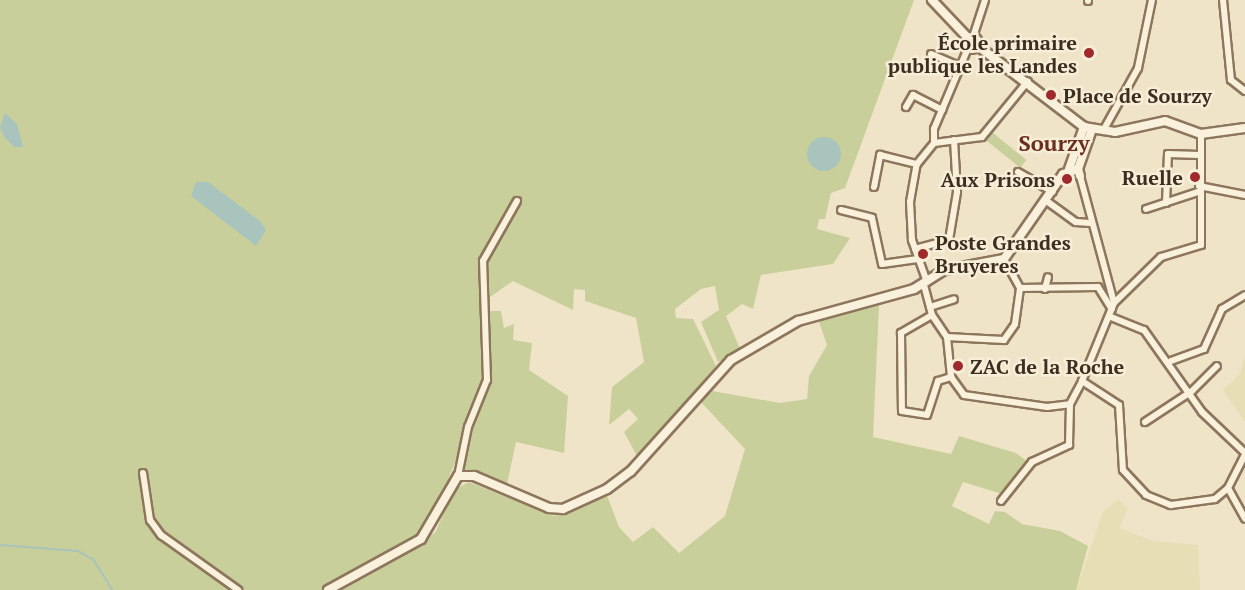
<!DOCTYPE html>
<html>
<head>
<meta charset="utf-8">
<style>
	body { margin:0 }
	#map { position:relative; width:1245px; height:590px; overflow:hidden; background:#f0e4c8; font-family:"PT Serif",serif }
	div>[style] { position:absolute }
	.farmland>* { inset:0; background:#e6deb5 }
	.green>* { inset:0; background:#c9cf9b; transform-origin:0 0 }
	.water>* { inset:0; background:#a9c4bc }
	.round { border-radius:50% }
	.stream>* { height:1.5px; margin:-0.75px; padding:0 0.75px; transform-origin:0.75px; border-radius:0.75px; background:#a9c4bc }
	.roads { filter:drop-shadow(2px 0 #8d765c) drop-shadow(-2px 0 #8d765c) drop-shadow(0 2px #8d765c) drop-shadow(0 -2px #8d765c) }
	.minor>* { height:6px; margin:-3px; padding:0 3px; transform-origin:3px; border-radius:3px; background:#faf1dc }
	.tertiary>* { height:8px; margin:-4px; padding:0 4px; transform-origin:4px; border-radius:4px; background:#faf1dc }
	.tertiary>.ring { margin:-4px; padding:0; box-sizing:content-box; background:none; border:8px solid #faf1dc; border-radius:50% }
	.dots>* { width:16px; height:16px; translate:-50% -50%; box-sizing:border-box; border:3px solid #f7eed8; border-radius:50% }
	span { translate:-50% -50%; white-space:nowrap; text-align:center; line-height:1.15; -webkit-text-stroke:5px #f7eed8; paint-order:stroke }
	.poi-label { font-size:20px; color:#3d2e20; font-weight:700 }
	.right { translate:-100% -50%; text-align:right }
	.left { translate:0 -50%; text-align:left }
	.quarter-label { font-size:22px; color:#6b2e1e; font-weight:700 }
</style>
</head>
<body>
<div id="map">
	<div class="farmland">
		<div style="clip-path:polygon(1245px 356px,1245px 422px,1223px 390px,1240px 374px)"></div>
		<div style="clip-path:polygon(1118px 499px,1128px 509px,1119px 528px,1153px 541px,1198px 545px,1200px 590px,1076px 590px,1103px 512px)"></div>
	</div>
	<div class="green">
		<div style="clip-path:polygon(0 0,914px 0,845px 188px,831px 193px,825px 219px,819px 219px,817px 229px,850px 238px,833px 264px,761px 275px,753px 309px,742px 304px,726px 316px,741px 351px,718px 362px,701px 322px,719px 310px,715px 286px,701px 289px,675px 309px,676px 318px,693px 319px,716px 366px,638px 458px,624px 432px,638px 419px,629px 409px,609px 425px,612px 387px,644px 362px,636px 318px,585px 301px,585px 290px,574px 289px,573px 310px,513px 281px,480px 304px,485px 383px,433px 520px,421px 536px,321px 590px,0 590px)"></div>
		<div style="left:993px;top:133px;width:43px;height:10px;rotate:39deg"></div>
		<div style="clip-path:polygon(873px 302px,879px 306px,873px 437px,951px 454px,959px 436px,1016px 453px,1028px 462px,1002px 494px,963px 482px,952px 506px,989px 524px,995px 511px,1005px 512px,1022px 524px,1060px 531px,1088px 546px,1076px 590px,333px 590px,435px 533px,454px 490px,469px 482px,554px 516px,606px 493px,619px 527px,633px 542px,653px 527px,679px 553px,725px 516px,745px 449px,699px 400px,707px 390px,780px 403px,807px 399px,809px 376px,827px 345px,818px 319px)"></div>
		<div style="clip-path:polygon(489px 311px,501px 311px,504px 328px,514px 324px,513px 340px,532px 343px,529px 370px,568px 396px,564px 453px,516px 442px,507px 484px,459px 468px,487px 388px)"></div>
	</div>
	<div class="water">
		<div style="clip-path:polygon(5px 113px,17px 124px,23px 147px,14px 147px,4px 137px,0 127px)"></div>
		<div class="round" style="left:807px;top:137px;width:34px;height:34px"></div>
		<div style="clip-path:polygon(196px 182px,208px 182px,260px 221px,266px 230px,256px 246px,191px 196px)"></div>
	</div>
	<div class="stream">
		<div style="left:0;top:545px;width:78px;rotate:4.4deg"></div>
		<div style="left:78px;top:551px;width:18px;rotate:29deg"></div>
		<div style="left:94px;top:560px;width:36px;rotate:58deg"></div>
	</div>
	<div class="roads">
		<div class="minor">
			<div style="left:1223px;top:0;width:80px;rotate:84.3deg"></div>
			<div style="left:1231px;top:80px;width:18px;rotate:38deg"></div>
			<div style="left:1088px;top:1px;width:1px;rotate:-90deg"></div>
			<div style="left:973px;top:37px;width:39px;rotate:-72deg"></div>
			<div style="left:968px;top:48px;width:88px;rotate:112.8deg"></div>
			<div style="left:934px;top:129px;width:14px;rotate:90deg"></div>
			<div style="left:934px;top:143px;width:48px;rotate:-7.1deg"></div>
			<div style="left:982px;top:137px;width:72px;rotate:-50.6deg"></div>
			<div style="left:931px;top:54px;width:33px;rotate:23deg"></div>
			<div style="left:906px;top:107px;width:14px;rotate:-60deg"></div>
			<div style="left:913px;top:95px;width:33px;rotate:27deg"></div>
			<div style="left:1103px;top:131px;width:72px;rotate:-60.9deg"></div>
			<div style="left:1138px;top:68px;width:69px;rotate:-78.4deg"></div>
			<div style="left:1201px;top:134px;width:111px;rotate:90deg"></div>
			<div style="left:1201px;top:245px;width:42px;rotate:163.3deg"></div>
			<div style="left:1161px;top:257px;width:66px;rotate:135.6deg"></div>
			<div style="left:1114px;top:303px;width:84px;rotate:112.3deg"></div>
			<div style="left:1082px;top:381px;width:44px;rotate:33deg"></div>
			<div style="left:1119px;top:405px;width:65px;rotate:86.5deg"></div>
			<div style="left:1123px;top:470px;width:34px;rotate:47deg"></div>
			<div style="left:1146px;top:495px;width:27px;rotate:22deg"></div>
			<div style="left:1171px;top:505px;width:44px;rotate:-7.8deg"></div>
			<div style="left:1215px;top:499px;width:17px;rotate:-40deg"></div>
			<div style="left:1228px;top:488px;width:38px;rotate:-63deg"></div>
			<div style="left:1018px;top:172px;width:40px;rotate:29.7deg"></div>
			<div style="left:1080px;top:176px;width:131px;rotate:75deg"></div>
			<div style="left:1199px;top:186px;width:47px;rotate:11.1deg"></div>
			<div style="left:874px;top:187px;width:33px;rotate:-79deg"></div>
			<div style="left:880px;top:155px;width:38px;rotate:14deg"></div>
			<div style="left:1048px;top:202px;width:34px;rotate:36deg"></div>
			<div style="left:1076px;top:222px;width:14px;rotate:4deg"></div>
			<div style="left:1166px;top:203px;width:49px;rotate:-87.7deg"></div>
			<div style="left:1168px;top:154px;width:31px;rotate:2deg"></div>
			<div style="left:1146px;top:209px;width:55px;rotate:-18.1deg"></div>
			<div style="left:841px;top:210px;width:32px;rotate:14deg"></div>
			<div style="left:872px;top:218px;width:47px;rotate:77.7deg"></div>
			<div style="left:882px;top:264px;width:36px;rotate:-8deg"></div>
			<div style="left:915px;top:249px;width:35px;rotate:-15deg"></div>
			<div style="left:949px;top:240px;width:49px;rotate:-80.5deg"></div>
			<div style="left:957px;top:192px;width:52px;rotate:-93.3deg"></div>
			<div style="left:1004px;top:259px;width:33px;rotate:61deg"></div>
			<div style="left:1020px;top:288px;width:78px;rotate:-0.7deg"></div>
			<div style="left:1098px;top:287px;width:26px;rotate:58deg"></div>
			<div style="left:927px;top:282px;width:45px;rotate:-109.7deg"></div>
			<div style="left:912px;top:240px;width:38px;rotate:-93deg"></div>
			<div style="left:910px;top:202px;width:39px;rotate:-80deg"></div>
			<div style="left:917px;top:164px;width:27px;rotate:-51deg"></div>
			<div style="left:924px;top:285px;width:31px;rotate:75deg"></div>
			<div style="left:932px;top:315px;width:27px;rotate:56deg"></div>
			<div style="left:947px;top:337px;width:40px;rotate:84.3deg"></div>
			<div style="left:951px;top:377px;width:22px;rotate:54deg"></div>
			<div style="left:964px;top:395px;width:84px;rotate:8.2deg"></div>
			<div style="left:1047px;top:407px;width:23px;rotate:-7deg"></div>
			<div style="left:1045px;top:289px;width:12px;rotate:-76deg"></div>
			<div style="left:930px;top:307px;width:25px;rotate:-18deg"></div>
			<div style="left:932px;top:315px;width:36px;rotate:150deg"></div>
			<div style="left:901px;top:333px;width:78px;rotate:89.3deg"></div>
			<div style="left:902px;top:411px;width:25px;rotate:9deg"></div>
			<div style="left:927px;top:415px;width:36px;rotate:-72deg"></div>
			<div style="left:938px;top:381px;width:14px;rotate:-17deg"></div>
			<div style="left:1111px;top:317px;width:35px;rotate:22deg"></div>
			<div style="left:1144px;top:330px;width:100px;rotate:54.7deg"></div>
			<div style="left:1202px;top:412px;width:59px;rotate:43.6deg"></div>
			<div style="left:947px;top:337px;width:57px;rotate:3deg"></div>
			<div style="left:1004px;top:340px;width:19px;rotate:-55deg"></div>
			<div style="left:1015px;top:324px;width:36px;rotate:-82deg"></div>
			<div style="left:1171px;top:361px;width:35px;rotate:-20deg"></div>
			<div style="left:1204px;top:349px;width:44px;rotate:-65.8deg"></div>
			<div style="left:1222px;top:309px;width:27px;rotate:-31deg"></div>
			<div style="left:1145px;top:422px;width:56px;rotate:-33.4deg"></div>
			<div style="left:1192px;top:391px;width:35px;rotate:-45deg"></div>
			<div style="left:143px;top:473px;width:48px;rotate:81.5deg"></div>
			<div style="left:150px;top:520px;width:19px;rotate:54deg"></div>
			<div style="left:161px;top:535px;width:95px;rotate:35.5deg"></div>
			<div style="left:458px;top:476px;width:50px;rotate:-78.5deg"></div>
			<div style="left:468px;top:427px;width:51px;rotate:-68deg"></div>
			<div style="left:487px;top:380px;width:119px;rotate:-91.9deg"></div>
			<div style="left:483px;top:261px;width:69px;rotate:-60.5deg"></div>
			<div style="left:1228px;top:488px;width:35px;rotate:61deg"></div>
			<div style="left:1001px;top:501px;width:50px;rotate:-51.5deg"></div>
			<div style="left:1032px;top:462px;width:41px;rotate:-24.7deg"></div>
			<div style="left:1069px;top:445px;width:41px;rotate:-88.6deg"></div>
			<div style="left:1070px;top:404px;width:26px;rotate:-62deg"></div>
		</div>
		<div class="tertiary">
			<div style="left:932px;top:0;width:52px;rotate:46.5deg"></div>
			<div class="ring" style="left:966px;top:37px;width:4px;height:4px"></div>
			<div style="left:978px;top:46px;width:133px;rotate:37.4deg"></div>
			<div style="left:1084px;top:127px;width:31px;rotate:9deg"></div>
			<div style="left:1115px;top:132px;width:51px;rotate:-12.4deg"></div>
			<div style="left:1165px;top:121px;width:38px;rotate:20deg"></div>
			<div style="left:1201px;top:134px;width:44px;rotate:-7.8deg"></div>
			<div style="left:1069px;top:169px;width:45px;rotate:-70.3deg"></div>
			<div style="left:1078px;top:169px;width:42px;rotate:-70.7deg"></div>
			<div style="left:328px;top:590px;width:106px;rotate:-28.7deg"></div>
			<div style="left:421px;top:539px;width:73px;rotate:-59.6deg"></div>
			<div style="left:458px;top:476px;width:16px"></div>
			<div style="left:474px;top:476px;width:82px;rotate:23.1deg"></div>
			<div style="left:549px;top:508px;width:14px;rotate:4deg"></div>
			<div style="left:563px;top:509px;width:48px;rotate:-24.4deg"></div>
			<div style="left:607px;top:489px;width:30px;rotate:-37deg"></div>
			<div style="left:631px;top:471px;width:149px;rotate:-48deg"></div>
			<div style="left:731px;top:360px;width:78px;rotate:-30.2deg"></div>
			<div style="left:798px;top:321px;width:120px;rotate:-15.4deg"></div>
			<div style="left:914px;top:289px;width:36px;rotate:-32deg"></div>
			<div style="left:945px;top:270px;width:60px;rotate:-10.6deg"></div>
			<div style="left:1004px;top:259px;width:103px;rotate:-55.2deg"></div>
			<div style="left:1063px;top:174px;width:16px;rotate:-18deg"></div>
			<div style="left:1078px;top:169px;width:7px;rotate:74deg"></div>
		</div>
	</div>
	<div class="dots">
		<div style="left:1089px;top:53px;background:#9e2a2b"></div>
		<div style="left:1051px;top:95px;background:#9e2a2b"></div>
		<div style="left:1195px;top:177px;background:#9e2a2b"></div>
		<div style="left:1067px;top:179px;background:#9e2a2b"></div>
		<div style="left:923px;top:254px;background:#9e2a2b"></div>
		<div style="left:958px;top:366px;background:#9e2a2b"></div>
	</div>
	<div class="poi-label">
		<span class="right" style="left:1077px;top:54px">École primaire<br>publique les Landes</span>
		<span class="left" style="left:1063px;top:95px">Place de Sourzy</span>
		<span class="right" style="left:1183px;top:177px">Ruelle</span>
		<span class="right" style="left:1055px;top:179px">Aux Prisons</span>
		<span class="left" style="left:935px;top:254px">Poste Grandes<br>Bruyeres</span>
		<span class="left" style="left:970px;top:366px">ZAC de la Roche</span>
	</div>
	<div class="quarter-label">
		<span style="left:1054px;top:143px">Sourzy</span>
	</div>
</div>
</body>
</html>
